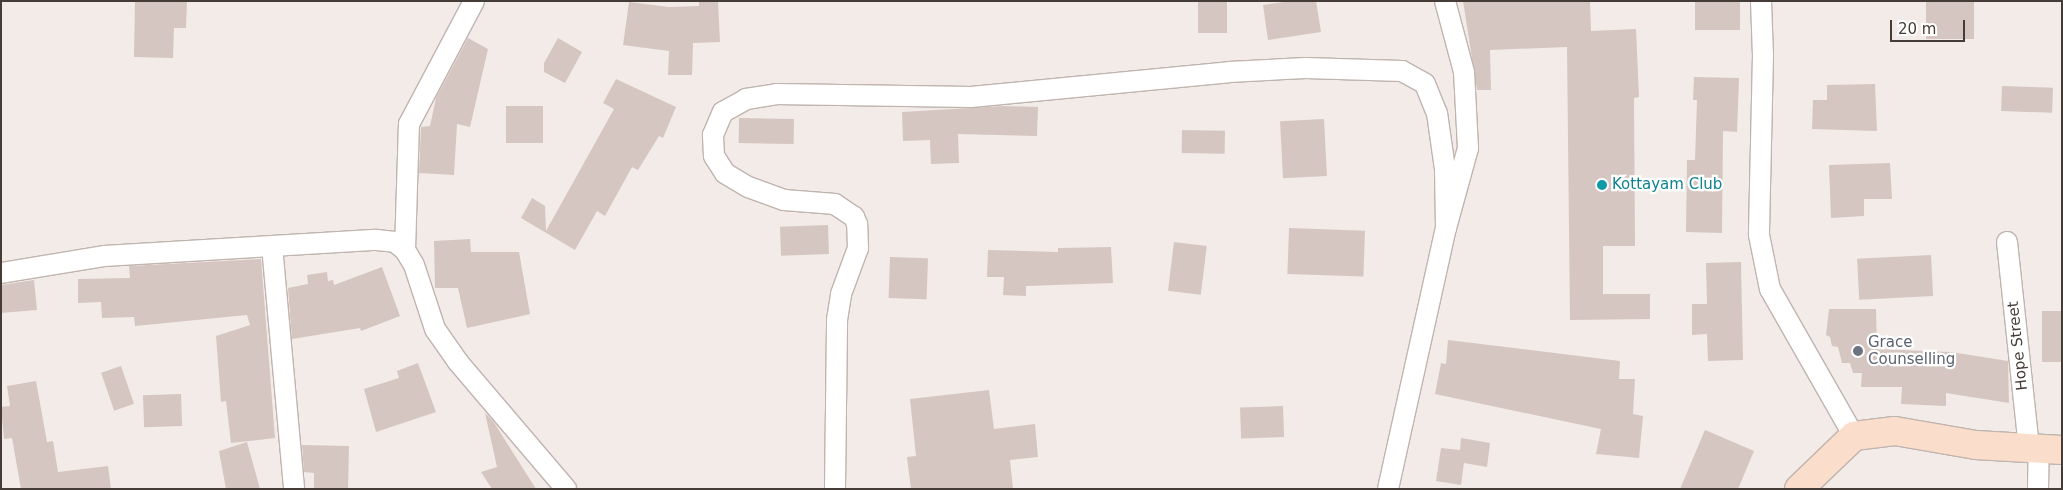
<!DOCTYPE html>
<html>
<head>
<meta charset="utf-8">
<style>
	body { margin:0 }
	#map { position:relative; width:2063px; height:490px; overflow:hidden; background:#f2ebe8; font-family:"DejaVu Sans",sans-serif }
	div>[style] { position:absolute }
	.building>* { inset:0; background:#d6c6c1; transform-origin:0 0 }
	.roads { filter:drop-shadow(1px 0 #c0b4ae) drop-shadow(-1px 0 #c0b4ae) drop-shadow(0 1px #c0b4ae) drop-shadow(0 -1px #c0b4ae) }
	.street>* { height:20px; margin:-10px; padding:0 10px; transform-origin:10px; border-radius:10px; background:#fff }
	.secondary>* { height:28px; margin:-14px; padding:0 14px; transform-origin:14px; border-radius:14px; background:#faddca }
	.dots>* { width:14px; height:14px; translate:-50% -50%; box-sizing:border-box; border:2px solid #fff; border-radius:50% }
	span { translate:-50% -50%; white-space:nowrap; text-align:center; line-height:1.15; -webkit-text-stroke:4.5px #fff; paint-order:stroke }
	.culture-label { font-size:15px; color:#0d838f }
	.left { translate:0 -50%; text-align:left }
	.worship-label { font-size:15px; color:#5b616d }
	.street-label { font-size:15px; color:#453b37 }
	.frame { position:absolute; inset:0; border:2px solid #453b37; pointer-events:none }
	.scale { position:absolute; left:1890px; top:20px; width:75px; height:22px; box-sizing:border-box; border:2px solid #453b37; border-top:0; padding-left:6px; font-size:15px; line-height:18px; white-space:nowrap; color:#453b37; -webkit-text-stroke:4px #fff; paint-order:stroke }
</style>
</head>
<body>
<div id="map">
	<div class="building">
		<div style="clip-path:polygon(135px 1px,187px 1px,186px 28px,174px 28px,173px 58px,134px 57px)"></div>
		<div style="clip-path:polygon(699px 1px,718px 1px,720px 42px,693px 43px,692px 75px,668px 75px,669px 51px,623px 45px,629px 2px,669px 7px,699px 6px)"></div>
		<div style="left:1198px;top:1px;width:29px;height:32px"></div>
		<div style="clip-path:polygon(1291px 1px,1316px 1px,1321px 32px,1268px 40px,1263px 5px)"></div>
		<div style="clip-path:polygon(1463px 1px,1590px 1px,1591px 31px,1636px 29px,1639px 97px,1634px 98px,1635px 246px,1603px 246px,1603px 294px,1650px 294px,1650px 319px,1570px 320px,1567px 47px,1490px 50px,1491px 90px,1477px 90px)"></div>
		<div style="left:1695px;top:1px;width:45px;height:29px"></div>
		<div style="left:1926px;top:1px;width:48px;height:38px"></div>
		<div style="clip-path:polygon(468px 38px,488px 49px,470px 127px,457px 124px,454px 175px,419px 173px,421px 127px,430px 126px,436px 98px)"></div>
		<div style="clip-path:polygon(558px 38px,582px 52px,565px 83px,544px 72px,544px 63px)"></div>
		<div style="clip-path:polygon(1694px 77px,1739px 78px,1737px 132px,1723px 131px,1722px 233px,1686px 232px,1687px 160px,1695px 160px,1697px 100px,1693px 100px)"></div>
		<div style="clip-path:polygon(616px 79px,676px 107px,663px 138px,659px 136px,638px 170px,632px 167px,605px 216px,597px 211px,575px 250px,521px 218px,532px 198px,545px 206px,546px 231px,614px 109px,603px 103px)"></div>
		<div style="clip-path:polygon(1875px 84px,1877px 131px,1812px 129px,1813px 100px,1827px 100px,1827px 85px)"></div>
		<div style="left:2002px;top:86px;width:51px;height:25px;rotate:2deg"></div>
		<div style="left:506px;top:106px;width:37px;height:37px"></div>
		<div style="clip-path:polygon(1003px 106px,1038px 107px,1037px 136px,958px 134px,959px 163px,931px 164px,930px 140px,903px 141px,902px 112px)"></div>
		<div style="left:739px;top:118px;width:55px;height:25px;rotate:1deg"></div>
		<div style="left:1324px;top:119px;width:57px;height:44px;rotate:87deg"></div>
		<div style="left:1182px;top:130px;width:43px;height:23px;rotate:1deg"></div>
		<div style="clip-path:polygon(1890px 163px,1892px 199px,1864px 199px,1864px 216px,1831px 218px,1829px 165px)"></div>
		<div style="left:828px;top:225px;width:29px;height:48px;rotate:88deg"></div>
		<div style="left:1289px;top:228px;width:76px;height:46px;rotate:2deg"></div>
		<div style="clip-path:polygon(470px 239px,471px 252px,519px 252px,530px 314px,467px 328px,458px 288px,435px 288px,434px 241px)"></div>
		<div style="left:1174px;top:242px;width:33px;height:49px;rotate:7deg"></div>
		<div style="clip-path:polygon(1111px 247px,1113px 283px,1026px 286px,1026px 296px,1003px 295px,1004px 277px,987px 277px,988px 250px,1058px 252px,1058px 248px)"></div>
		<div style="left:1931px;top:255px;width:41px;height:74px;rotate:87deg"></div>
		<div style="left:890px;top:257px;width:38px;height:41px;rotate:2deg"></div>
		<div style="clip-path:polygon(261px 259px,275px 438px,231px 443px,226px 401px,221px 402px,216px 336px,250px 325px,247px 315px,135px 326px,134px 317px,102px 318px,101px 302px,78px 303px,78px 279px,130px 278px,129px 266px)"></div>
		<div style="clip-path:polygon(1741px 262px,1743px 360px,1708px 361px,1707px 334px,1692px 335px,1692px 304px,1707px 304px,1706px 263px)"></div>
		<div style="clip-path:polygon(382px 267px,400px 316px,361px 331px,360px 328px,292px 339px,288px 288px,308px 284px,307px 275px,327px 272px,328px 281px,333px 280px,334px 285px)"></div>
		<div style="clip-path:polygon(34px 280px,37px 310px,1px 313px,1px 285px)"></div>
		<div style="clip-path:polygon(1829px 309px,1876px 309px,1877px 349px,1951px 352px,2008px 361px,2009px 403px,1946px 393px,1946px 406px,1901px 404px,1902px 387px,1861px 387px,1862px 373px,1853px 373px,1850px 363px,1842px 363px,1838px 347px,1832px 346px,1830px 337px,1826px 335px)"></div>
		<div style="left:2042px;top:311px;width:20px;height:51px"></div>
		<div style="clip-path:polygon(1448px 340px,1620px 361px,1619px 379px,1635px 379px,1633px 414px,1643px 416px,1639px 458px,1596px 454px,1601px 429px,1435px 394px,1441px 363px,1446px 364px)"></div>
		<div style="clip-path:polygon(418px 363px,436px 412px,376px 432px,364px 389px,399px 378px,397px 371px)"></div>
		<div style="left:121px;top:366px;width:40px;height:21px;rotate:71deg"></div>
		<div style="clip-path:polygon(36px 381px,47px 442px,53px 441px,58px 472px,108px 466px,111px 489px,21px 489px,12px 438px,4px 439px,1px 407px,10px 406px,7px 386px)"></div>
		<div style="clip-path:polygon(989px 390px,994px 429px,1035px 424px,1038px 457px,1010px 460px,1013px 489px,911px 489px,907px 457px,916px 456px,910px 399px)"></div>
		<div style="left:181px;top:394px;width:32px;height:38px;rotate:88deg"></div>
		<div style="left:1283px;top:406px;width:31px;height:43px;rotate:88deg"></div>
		<div style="clip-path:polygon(485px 413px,493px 421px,536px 489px,492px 489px,481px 472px,497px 467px)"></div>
		<div style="clip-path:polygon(1705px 430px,1754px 451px,1738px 489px,1680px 489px)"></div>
		<div style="clip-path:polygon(1461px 438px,1490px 443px,1487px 467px,1464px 463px,1461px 485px,1436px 481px,1441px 448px,1460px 450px)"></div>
		<div style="clip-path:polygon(247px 442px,260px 489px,226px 489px,219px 451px)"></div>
		<div style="clip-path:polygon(302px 445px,349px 446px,348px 489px,314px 489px,314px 473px,304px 472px)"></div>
	</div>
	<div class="roads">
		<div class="street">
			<div style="left:1761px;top:1px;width:54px;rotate:87.9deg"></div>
			<div style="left:1763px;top:55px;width:180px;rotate:91.3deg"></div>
			<div style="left:1759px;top:235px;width:55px;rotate:78.5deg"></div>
			<div style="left:1770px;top:289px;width:169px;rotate:60.3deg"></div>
			<div style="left:2007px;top:242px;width:208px;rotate:83.9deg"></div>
			<div style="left:272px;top:246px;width:244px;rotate:84.8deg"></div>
			<div style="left:405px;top:250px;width:126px;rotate:-88.2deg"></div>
			<div style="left:409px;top:124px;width:139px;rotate:-62.1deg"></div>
			<div style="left:1px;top:273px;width:104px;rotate:-9.4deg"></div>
			<div style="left:104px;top:256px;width:273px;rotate:-3.4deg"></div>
			<div style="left:377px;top:240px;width:18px;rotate:6deg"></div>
			<div style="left:395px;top:242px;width:13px;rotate:39deg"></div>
			<div style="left:405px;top:250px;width:17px;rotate:59deg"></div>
			<div style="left:414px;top:265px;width:67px;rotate:71.8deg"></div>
			<div style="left:435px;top:329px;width:40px;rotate:55.1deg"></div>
			<div style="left:458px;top:362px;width:167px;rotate:49.6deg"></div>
			<div style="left:835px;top:489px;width:169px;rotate:-89.3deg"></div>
			<div style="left:837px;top:320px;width:26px;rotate:-81deg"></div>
			<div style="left:841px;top:294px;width:49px;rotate:-69.7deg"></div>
			<div style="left:858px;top:248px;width:24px;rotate:-92deg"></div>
			<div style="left:857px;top:224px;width:8px;rotate:-113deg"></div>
			<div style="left:854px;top:217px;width:23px;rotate:-146deg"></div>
			<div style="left:835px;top:204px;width:51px;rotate:-175.5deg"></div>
			<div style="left:784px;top:200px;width:38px;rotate:-160deg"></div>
			<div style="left:748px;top:187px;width:27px;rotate:-149deg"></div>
			<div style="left:725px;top:173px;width:20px;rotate:-123deg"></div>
			<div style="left:714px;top:156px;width:21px;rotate:-93deg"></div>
			<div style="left:713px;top:135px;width:25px;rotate:-67deg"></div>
			<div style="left:723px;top:112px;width:26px;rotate:-29deg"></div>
			<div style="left:746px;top:99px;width:30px;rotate:-9deg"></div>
			<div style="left:776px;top:94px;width:195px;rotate:0.9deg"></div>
			<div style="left:971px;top:97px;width:259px;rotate:-5.5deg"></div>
			<div style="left:1229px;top:72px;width:77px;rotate:-3deg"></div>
			<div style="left:1306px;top:68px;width:96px;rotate:1.8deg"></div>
			<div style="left:1402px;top:71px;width:26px;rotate:29deg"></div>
			<div style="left:1425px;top:84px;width:31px;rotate:68deg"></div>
			<div style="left:1437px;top:113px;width:57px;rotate:81.9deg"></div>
			<div style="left:1445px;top:169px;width:59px;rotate:89deg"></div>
			<div style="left:1388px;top:489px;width:267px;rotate:-77.5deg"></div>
			<div style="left:1446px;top:228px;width:83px;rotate:-74.6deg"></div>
			<div style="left:1468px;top:148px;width:76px;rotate:-93deg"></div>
			<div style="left:1464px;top:72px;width:73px;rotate:-105deg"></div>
			<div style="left:2038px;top:489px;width:39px;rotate:-89deg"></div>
		</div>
		<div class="secondary">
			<div style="left:1799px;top:489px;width:76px;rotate:-43.9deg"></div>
			<div style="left:1854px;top:436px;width:41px;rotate:-7deg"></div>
			<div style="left:1895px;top:431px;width:82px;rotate:9.8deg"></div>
			<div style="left:1976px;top:445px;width:86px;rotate:3.3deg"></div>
		</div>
	</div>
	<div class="dots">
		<div style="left:1602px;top:185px;background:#0f9aa8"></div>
		<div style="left:1858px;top:351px;background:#6b7280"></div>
	</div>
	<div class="culture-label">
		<span class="left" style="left:1612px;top:185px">Kottayam Club</span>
	</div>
	<div class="worship-label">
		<span class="left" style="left:1868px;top:351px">Grace<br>Counselling</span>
	</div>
	<div class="street-label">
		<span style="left:2018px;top:346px;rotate:-96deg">Hope Street</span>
	</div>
	<div class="frame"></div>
	<div class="scale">20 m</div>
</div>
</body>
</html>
